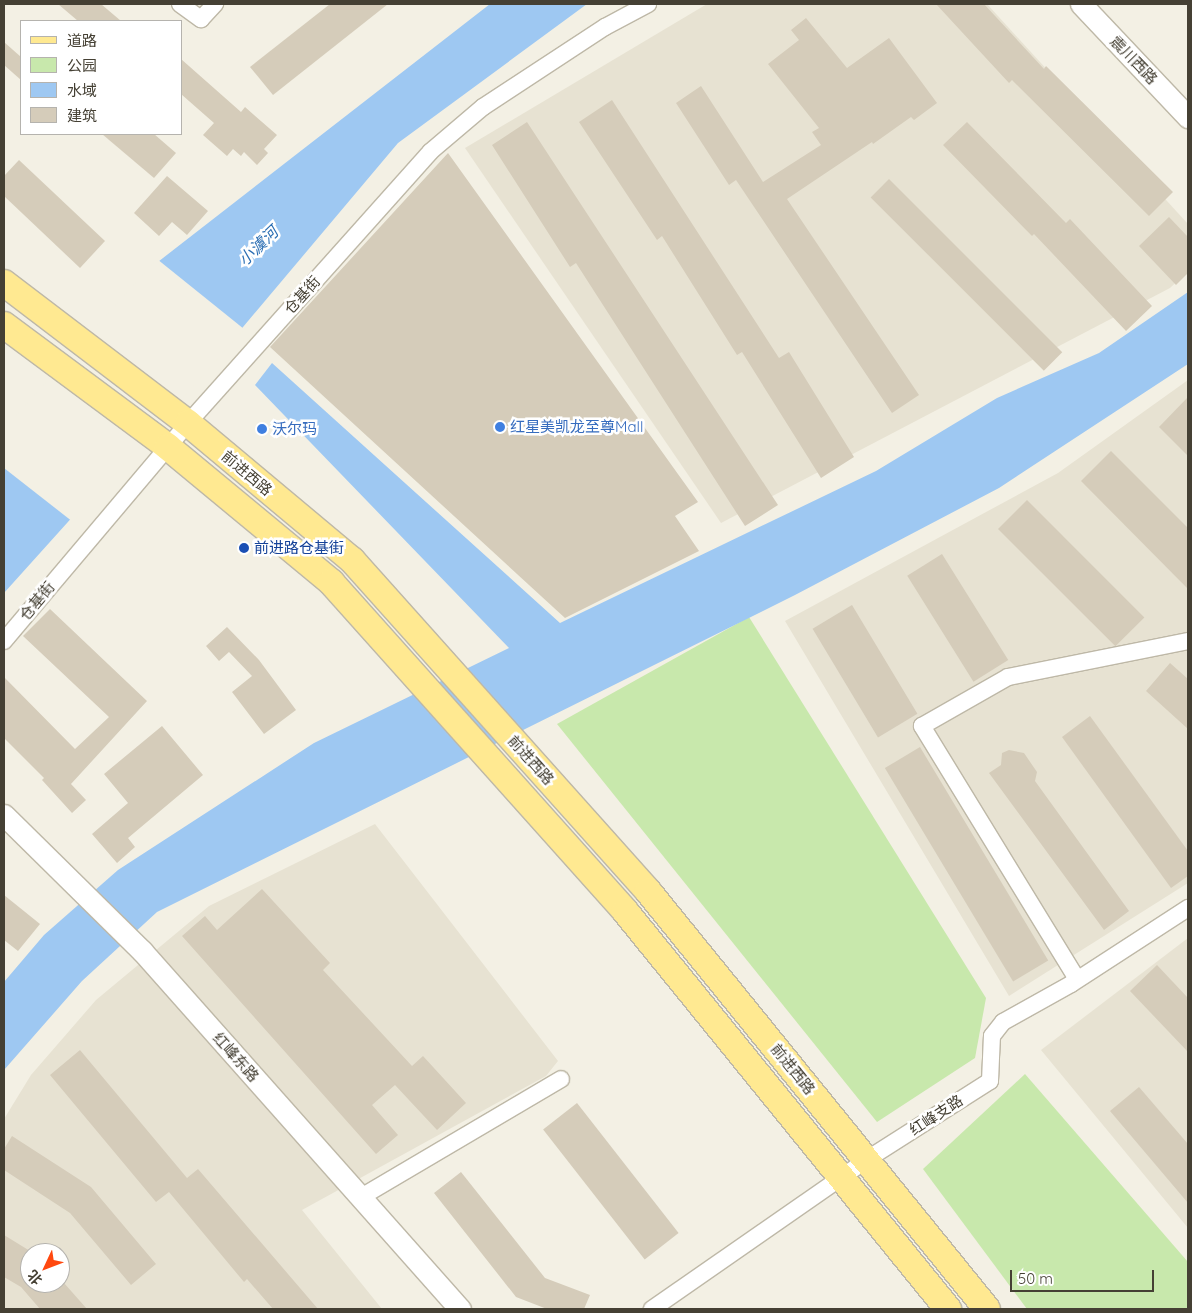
<!DOCTYPE html>
<html>
<head>
<meta charset="utf-8">
<style>
	body { margin:0 }
	#map { position:relative; width:1192px; height:1313px; overflow:hidden; background:#f3f0e4; font-family:Quicksand,"Noto Sans SC",sans-serif }
	div>[style] { position:absolute }
	.residential>* { inset:0; background:#e7e2d2 }
	.green>* { inset:0; background:#c8e8ac }
	.water>* { inset:0; background:#9ec8f2 }
	.pier>* { inset:0; background:#f3f0e4 }
	.building>* { inset:0; background:#d5ccba; transform-origin:0 0 }
	.roads { filter:drop-shadow(1px 0 #beb8a7) drop-shadow(-1px 0 #beb8a7) drop-shadow(0 1px #beb8a7) drop-shadow(0 -1px #beb8a7) }
	.minor>* { height:16px; margin:-8px; padding:0 8px; transform-origin:8px; border-radius:8px; background:#fff }
	.tertiary>* { height:21px; margin:-10.5px; padding:0 10.5px; transform-origin:10.5px; border-radius:10.5px; background:#fff }
	.primary>* { height:26px; margin:-13px; padding:0 13px; transform-origin:13px; border-radius:13px; background:#ffe991 }
	.dots>* { width:14px; height:14px; translate:-50% -50%; box-sizing:border-box; border:2px solid #fff; border-radius:50% }
	span { translate:-50% -50%; white-space:nowrap; text-align:center; line-height:1.15; -webkit-text-stroke:5px #fff; paint-order:stroke }
	.street-label { font-size:15px; color:#454034 }
	.shop-label { font-size:15px; color:#366cbe }
	.left { translate:0 -50%; text-align:left }
	.transit-label { font-size:15px; color:#164399 }
	.water-label { font-size:16px; color:#2b6eb3; font-style:italic }
	.frame { position:absolute; inset:0; border:5px solid #454034; pointer-events:none }
	.legend { position:absolute; left:20px; top:20px; width:162px; height:115px; box-sizing:border-box; background:#fff; border:1px solid #b5b3ae; margin:0; padding:6px 9px; list-style:none; font-size:15px; color:#454034 }
	.legend li { display:flex; align-items:center; gap:10px; height:25px }
	.legend b { width:25px; border:1px solid #b5b3ae }
	.north { position:absolute; left:20px; top:1243px; width:50px; height:50px; box-sizing:border-box; background:#fff; border:1px solid #b5b3ae; border-radius:50%; rotate:227deg; font-size:14px; font-weight:700; line-height:20px; text-align:center; color:#454034 }
	.north::after { content:''; display:block; margin:auto; width:18px; height:22px; background:#ff480f; clip-path:polygon(50% 0,100% 100%,50% 72%,0 100%) }
	.scale { position:absolute; left:1010px; top:1270px; width:144px; height:22px; box-sizing:border-box; border:2px solid #454034; border-top:0; padding-left:6px; font-size:15px; line-height:18px; white-space:nowrap; color:#454034; -webkit-text-stroke:4px #fff; paint-order:stroke }
</style>
</head>
<body>
<div id="map">
	<div class="residential">
		<div style="clip-path:polygon(707px 4px,987px 4px,1188px 224px,1188px 271px,1170px 288px,721px 523px,465px 148px)"></div>
		<div style="clip-path:polygon(1188px 380px,1188px 883px,1009px 996px,785px 621px,1058px 473px)"></div>
		<div style="clip-path:polygon(evenodd,375px 824px,558px 1061px,546px 1076px,302px 1210px,382px 1309px,4px 1309px,4px 1119px,31px 1075px,96px 1000px,209px 906px,375px 824px,30px 1253px,60px 1253px,60px 1283px,30px 1283px,30px 1253px)"></div>
		<div style="clip-path:polygon(1188px 938px,1188px 1228px,1041px 1050px)"></div>
	</div>
	<div class="green">
		<div style="clip-path:polygon(749px 617px,986px 998px,975px 1058px,877px 1122px,557px 724px)"></div>
		<div style="clip-path:polygon(1025px 1074px,1188px 1262px,1188px 1309px,1027px 1309px,923px 1169px)"></div>
	</div>
	<div class="water">
		<div style="clip-path:polygon(490px 4px,587px 4px,398px 143px,238px 333px,4px 593px,4px 433px,154px 265px)"></div>
		<div style="clip-path:polygon(1188px 292px,1188px 364px,999px 488px,795px 595px,157px 912px,82px 981px,4px 1070px,4px 982px,44px 935px,118px 870px,314px 743px,509px 648px,255px 385px,272px 363px,560px 623px,876px 471px,997px 398px,1099px 353px)"></div>
	</div>
	<div class="pier">
		<div style="clip-path:polygon(157px 259px,244px 329px,73px 522px,4px 468px,4px 429px)"></div>
	</div>
	<div class="building">
		<div style="clip-path:polygon(58px 4px,101px 4px,121px 21px,78px 21px)"></div>
		<div style="clip-path:polygon(330px 4px,388px 4px,273px 95px,250px 67px)"></div>
		<div style="clip-path:polygon(936px 4px,984px 4px,1044px 69px,1046px 66px,1173px 192px,1149px 216px,1012px 80px,1009px 83px)"></div>
		<div style="clip-path:polygon(806px 18px,847px 68px,889px 38px,937px 103px,914px 120px,911px 117px,873px 144px,872px 142px,787px 199px,919px 395px,892px 413px,736px 180px,729px 185px,676px 103px,701px 86px,763px 182px,821px 145px,812px 132px,819px 128px,768px 64px,799px 40px,791px 30px)"></div>
		<div style="clip-path:polygon(4px 42px,21px 57px,21px 80px,4px 65px)"></div>
		<div style="clip-path:polygon(181px 59px,241px 112px,245px 107px,277px 135px,264px 149px,268px 153px,257px 165px,244px 152px,241px 156px,233px 149px,227px 156px,203px 135px,214px 123px,181px 94px)"></div>
		<div style="clip-path:polygon(612px 100px,779px 358px,789px 352px,854px 457px,821px 478px,742px 352px,737px 355px,662px 236px,657px 240px,579px 122px)"></div>
		<div style="clip-path:polygon(527px 122px,778px 505px,745px 526px,576px 263px,570px 267px,492px 145px)"></div>
		<div style="clip-path:polygon(967px 122px,1066px 223px,1070px 219px,1152px 306px,1126px 331px,1034px 234px,1032px 236px,943px 145px)"></div>
		<div style="clip-path:polygon(102px 134px,154px 134px,176px 153px,154px 178px)"></div>
		<div style="clip-path:polygon(448px 153px,698px 502px,675px 516px,699px 551px,565px 618px,270px 347px)"></div>
		<div style="clip-path:polygon(19px 160px,105px 241px,80px 268px,4px 196px,4px 176px)"></div>
		<div style="clip-path:polygon(167px 176px,208px 211px,187px 235px,172px 222px,159px 236px,134px 213px)"></div>
		<div style="left:889px;top:179px;width:245px;height:26px;rotate:45deg"></div>
		<div style="clip-path:polygon(1169px 217px,1188px 237px,1188px 273px,1176px 285px,1139px 246px)"></div>
		<div style="clip-path:polygon(1188px 397px,1188px 456px,1159px 427px)"></div>
		<div style="clip-path:polygon(1111px 451px,1188px 528px,1188px 589px,1081px 481px)"></div>
		<div style="left:1027px;top:500px;width:166px;height:41px;rotate:45deg"></div>
		<div style="left:942px;top:554px;width:125px;height:41px;rotate:58deg"></div>
		<div style="left:852px;top:605px;width:127px;height:46px;rotate:59deg"></div>
		<div style="clip-path:polygon(50px 609px,147px 701px,71px 784px,86px 800px,72px 813px,42px 780px,44px 778px,4px 738px,4px 677px,75px 749px,109px 717px,23px 636px)"></div>
		<div style="clip-path:polygon(227px 627px,259px 660px,296px 710px,264px 734px,232px 692px,252px 676px,229px 652px,219px 661px,206px 646px)"></div>
		<div style="clip-path:polygon(1170px 663px,1188px 679px,1188px 729px,1146px 691px)"></div>
		<div style="clip-path:polygon(1090px 716px,1188px 851px,1188px 876px,1171px 888px,1062px 737px)"></div>
		<div style="clip-path:polygon(162px 726px,203px 775px,128px 838px,135px 847px,117px 863px,92px 834px,128px 803px,104px 774px)"></div>
		<div style="left:920px;top:747px;width:249px;height:41px;rotate:59deg"></div>
		<div style="clip-path:polygon(1009px 750px,1024px 753px,1037px 772px,1035px 781px,1129px 911px,1104px 930px,989px 773px,1001px 765px,1002px 753px)"></div>
		<div style="clip-path:polygon(262px 889px,330px 963px,323px 970px,412px 1066px,423px 1056px,466px 1103px,437px 1130px,395px 1085px,372px 1105px,398px 1135px,376px 1154px,182px 936px,205px 916px,217px 930px)"></div>
		<div style="clip-path:polygon(4px 895px,40px 924px,18px 951px,4px 940px)"></div>
		<div style="clip-path:polygon(1157px 965px,1188px 998px,1188px 1052px,1130px 991px)"></div>
		<div style="clip-path:polygon(80px 1050px,187px 1178px,198px 1169px,318px 1309px,273px 1309px,247px 1279px,244px 1282px,169px 1192px,156px 1202px,50px 1075px)"></div>
		<div style="clip-path:polygon(1139px 1087px,1188px 1144px,1188px 1203px,1110px 1111px)"></div>
		<div style="left:577px;top:1103px;width:165px;height:43px;rotate:52deg"></div>
		<div style="clip-path:polygon(12px 1136px,91px 1187px,156px 1264px,131px 1285px,70px 1213px,4px 1170px,4px 1149px)"></div>
		<div style="clip-path:polygon(461px 1172px,545px 1278px,590px 1295px,584px 1309px,547px 1309px,516px 1297px,434px 1193px)"></div>
		<div style="clip-path:polygon(4px 1235px,30px 1251px,30px 1283px,64px 1283px,87px 1309px,40px 1309px,21px 1287px,4px 1277px)"></div>
	</div>
	<div class="roads">
		<div class="minor">
			<div style="left:180px;top:4px;width:26px;rotate:36deg"></div>
			<div style="left:201px;top:19px;width:21px;rotate:-47deg"></div>
			<div style="left:4px;top:641px;width:285px;rotate:-49.8deg"></div>
			<div style="left:188px;top:423px;width:363px;rotate:-48.2deg"></div>
			<div style="left:430px;top:152px;width:70px;rotate:-40.3deg"></div>
			<div style="left:483px;top:107px;width:146px;rotate:-33.3deg"></div>
			<div style="left:605px;top:27px;width:49px;rotate:-28.1deg"></div>
			<div style="left:1077px;top:979px;width:297px;rotate:-121.5deg"></div>
			<div style="left:922px;top:726px;width:99px;rotate:-29.7deg"></div>
			<div style="left:1008px;top:677px;width:184px;rotate:-11.3deg"></div>
			<div style="left:361px;top:1197px;width:232px;rotate:-30.5deg"></div>
			<div style="left:652px;top:1309px;width:261px;rotate:-34.8deg"></div>
			<div style="left:866px;top:1160px;width:147px;rotate:-32.5deg"></div>
			<div style="left:990px;top:1081px;width:45px;rotate:-87.5deg"></div>
			<div style="left:992px;top:1036px;width:18px;rotate:-52deg"></div>
			<div style="left:1003px;top:1022px;width:78px;rotate:-29.2deg"></div>
			<div style="left:1071px;top:984px;width:140px;rotate:-33deg"></div>
		</div>
		<div class="tertiary">
			<div style="left:1081px;top:4px;width:156px;rotate:46.6deg"></div>
			<div style="left:4px;top:815px;width:194px;rotate:44.6deg"></div>
			<div style="left:142px;top:951px;width:479px;rotate:48.4deg"></div>
		</div>
		<div class="primary">
			<div style="left:4px;top:283px;width:231px;rotate:37.3deg"></div>
			<div style="left:188px;top:423px;width:214px;rotate:39.9deg"></div>
			<div style="left:352px;top:560px;width:444px;rotate:48.2deg"></div>
			<div style="left:648px;top:891px;width:538px;rotate:50.96deg"></div>
			<div style="left:4px;top:325px;width:204px;rotate:36.6deg"></div>
			<div style="left:168px;top:447px;width:212px;rotate:39.6deg"></div>
			<div style="left:331px;top:582px;width:441px;rotate:48.2deg"></div>
			<div style="left:625px;top:911px;width:513px;rotate:50.94deg"></div>
		</div>
	</div>
	<div class="dots">
		<div style="left:500px;top:427px;background:#3f7fe0"></div>
		<div style="left:262px;top:429px;background:#3f7fe0"></div>
		<div style="left:244px;top:548px;background:#1a4fb4"></div>
	</div>
	<div class="street-label">
		<span style="left:1134px;top:60px;rotate:46deg">震川西路</span>
		<span style="left:302px;top:295px;rotate:-48deg">仓基街</span>
		<span style="left:247px;top:473px;rotate:40deg">前进西路</span>
		<span style="left:37px;top:601px;rotate:-50deg">仓基街</span>
		<span style="left:531px;top:760px;rotate:48deg">前进西路</span>
		<span style="left:236px;top:1057px;rotate:48deg">红峰东路</span>
		<span style="left:793px;top:1069px;rotate:51deg">前进西路</span>
		<span style="left:936px;top:1115px;rotate:-33deg">红峰支路</span>
	</div>
	<div class="shop-label">
		<span class="left" style="left:510px;top:427px">红星美凯龙至尊Mall</span>
		<span class="left" style="left:272px;top:429px">沃尔玛</span>
	</div>
	<div class="transit-label">
		<span class="left" style="left:254px;top:548px">前进路仓基街</span>
	</div>
	<div class="water-label">
		<span style="left:258px;top:246px;rotate:-44deg">小澞河</span>
	</div>
	<div class="frame"></div>
	<ul class="legend">
	<li><b style="height:6px;background:#ffe991"></b>道路</li>
	<li><b style="height:14px;background:#c8e8ac"></b>公园</li>
	<li><b style="height:14px;background:#9ec8f2"></b>水域</li>
	<li><b style="height:14px;background:#d5ccba"></b>建筑</li>
	</ul>
	<div class="north">北</div>
	<div class="scale">50 m</div>
</div>
</body>
</html>
